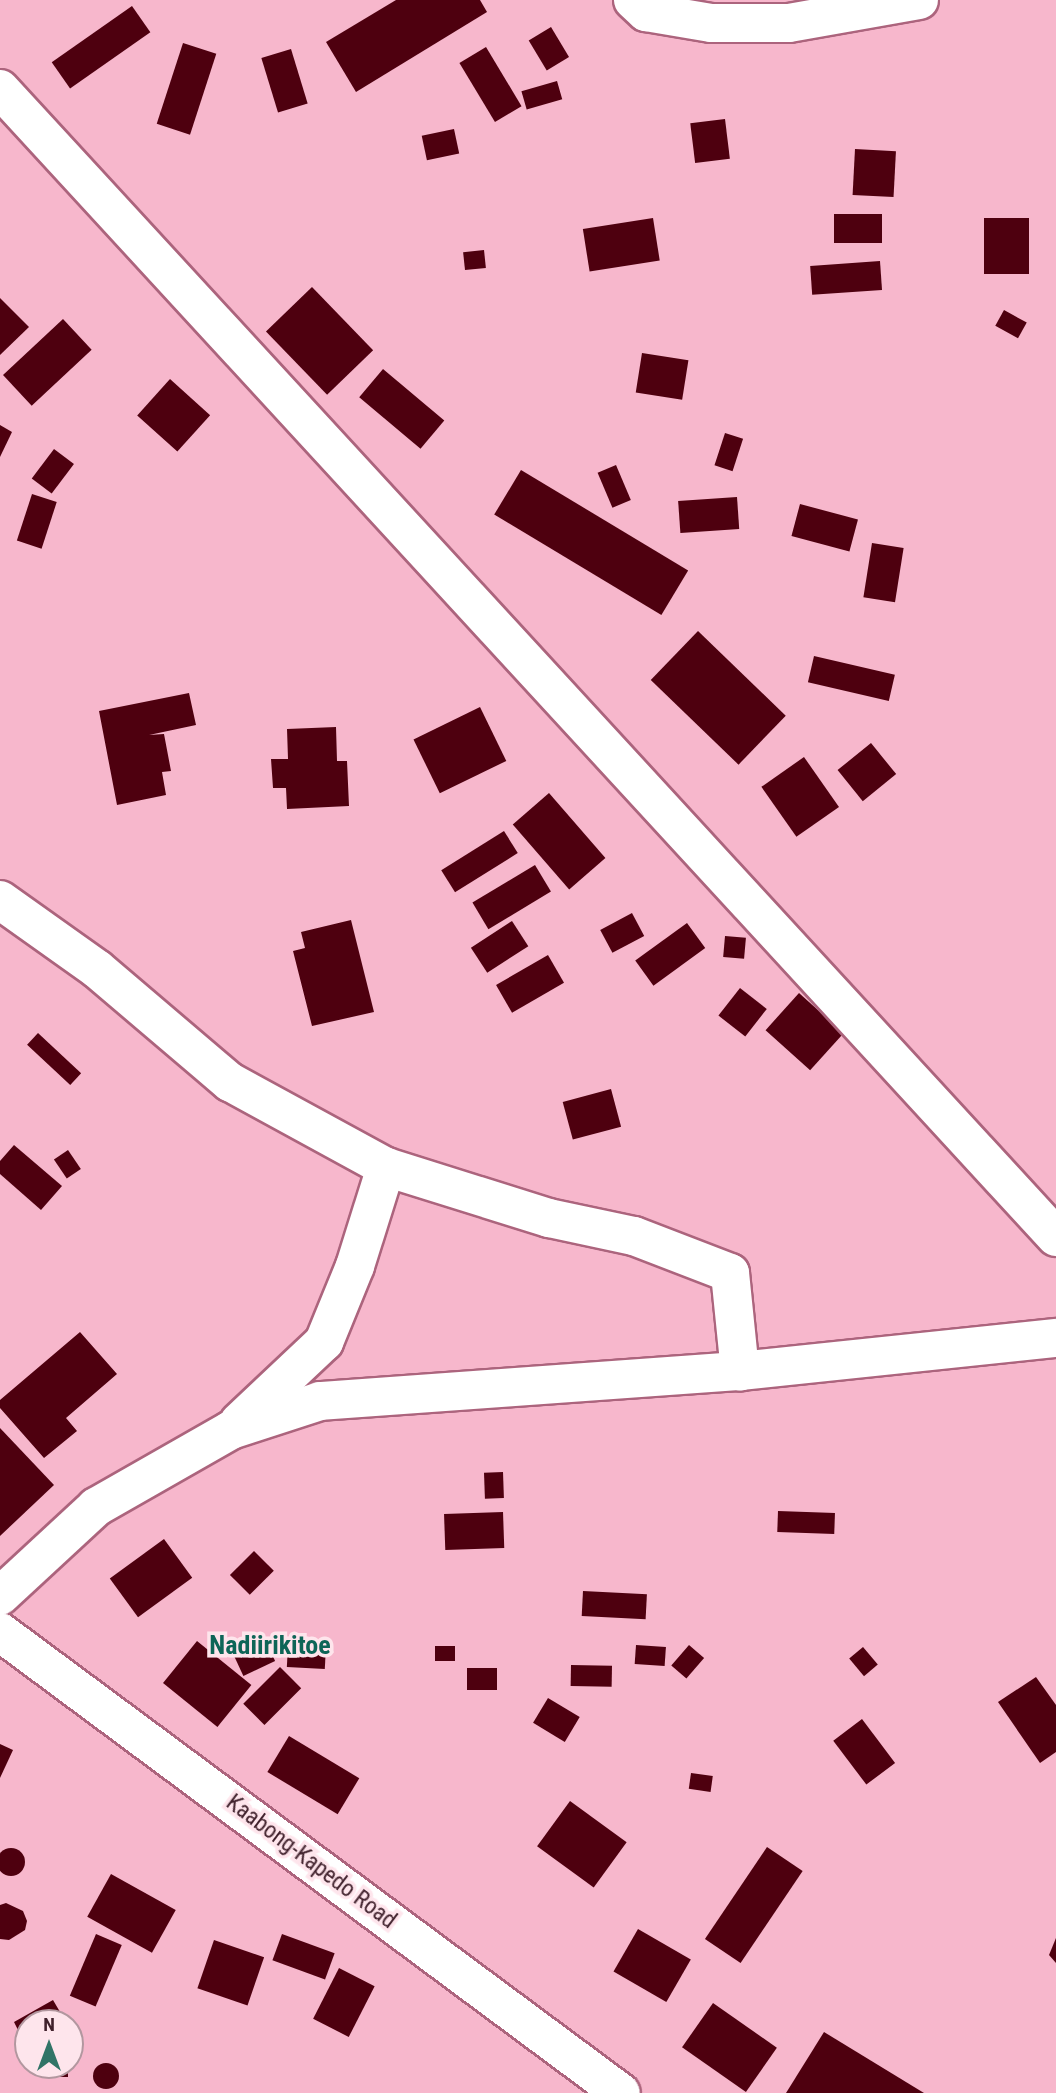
<!DOCTYPE html>
<html>
<head>
<meta charset="utf-8">
<style>
	body { margin:0 }
	#map { position:relative; width:1056px; height:2093px; overflow:hidden; background:#f7b7cc; font-family:"Roboto Condensed",sans-serif }
	div>[style] { position:absolute }
	.building>* { inset:0; background:#4e000f; transform-origin:0 0 }
	.round { border-radius:50% }
	.roads { filter:drop-shadow(2px 0 #ac647d) drop-shadow(-2px 0 #ac647d) drop-shadow(0 2px #ac647d) drop-shadow(0 -2px #ac647d) }
	.minor>* { height:38px; margin:-19px; padding:0 19px; transform-origin:19px; border-radius:19px; background:#fff }
	.secondary>* { height:38px; margin:-19px; padding:0 19px; transform-origin:19px; border-radius:19px; background:#fff }
	span { translate:-50% -50%; white-space:nowrap; text-align:center; line-height:1.15; -webkit-text-stroke:7px #fee5ec; paint-order:stroke }
	.street-label { font-size:23px; color:#40212c }
	.quarter-label { font-size:26px; color:#0d6557; font-weight:700 }
	.north { position:absolute; left:14px; top:2009px; width:70px; height:70px; box-sizing:border-box; background:#fee5ec; border:2px solid #b2979f; border-radius:50%; rotate:0deg; font-size:19px; font-weight:700; line-height:28px; text-align:center; color:#40212c }
	.north::after { content:''; display:block; margin:auto; width:24px; height:32px; background:#317467; clip-path:polygon(50% 0,100% 100%,50% 72%,0 100%) }
</style>
</head>
<body>
<div id="map">
	<div class="building">
		<div style="clip-path:polygon(396px 0,480px 0,487px 12px,356px 92px,326px 42px)"></div>
		<div style="left:132px;top:6px;width:32px;height:98px;rotate:55deg"></div>
		<div style="left:551px;top:27px;width:35px;height:26px;rotate:59deg"></div>
		<div style="left:183px;top:43px;width:35px;height:85px;rotate:18deg"></div>
		<div style="left:486px;top:47px;width:69px;height:31px;rotate:59deg"></div>
		<div style="left:291px;top:49px;width:57px;height:31px;rotate:73deg"></div>
		<div style="left:557px;top:81px;width:19px;height:37px;rotate:74deg"></div>
		<div style="left:725px;top:119px;width:40px;height:35px;rotate:83deg"></div>
		<div style="left:454px;top:129px;width:25px;height:33px;rotate:78deg"></div>
		<div style="left:855px;top:149px;width:41px;height:46px;rotate:3deg"></div>
		<div style="left:882px;top:214px;width:29px;height:48px;rotate:90deg"></div>
		<div style="left:653px;top:218px;width:43px;height:71px;rotate:81deg"></div>
		<div style="left:984px;top:218px;width:45px;height:56px"></div>
		<div style="left:484px;top:250px;width:18px;height:21px;rotate:84deg"></div>
		<div style="left:880px;top:261px;width:29px;height:70px;rotate:86deg"></div>
		<div style="left:312px;top:287px;width:88px;height:64px;rotate:46deg"></div>
		<div style="clip-path:polygon(0 298px,29px 327px,0 355px)"></div>
		<div style="left:1004px;top:310px;width:26px;height:18px;rotate:29deg"></div>
		<div style="left:63px;top:319px;width:42px;height:82px;rotate:47deg"></div>
		<div style="left:642px;top:353px;width:47px;height:40px;rotate:9deg"></div>
		<div style="left:383px;top:369px;width:80px;height:37px;rotate:40deg"></div>
		<div style="left:170px;top:379px;width:54px;height:49px;rotate:42deg"></div>
		<div style="clip-path:polygon(0 425px,12px 432px,0 457px)"></div>
		<div style="left:725px;top:433px;width:19px;height:34px;rotate:18deg"></div>
		<div style="left:54px;top:449px;width:25px;height:37px;rotate:37deg"></div>
		<div style="left:616px;top:465px;width:38px;height:20px;rotate:67deg"></div>
		<div style="left:521px;top:470px;width:195px;height:52px;rotate:31deg"></div>
		<div style="left:32px;top:494px;width:26px;height:49px;rotate:18deg"></div>
		<div style="left:737px;top:497px;width:32px;height:59px;rotate:86deg"></div>
		<div style="left:800px;top:504px;width:60px;height:33px;rotate:15deg"></div>
		<div style="left:872px;top:543px;width:32px;height:55px;rotate:9deg"></div>
		<div style="left:698px;top:631px;width:122px;height:68px;rotate:44deg"></div>
		<div style="left:814px;top:656px;width:83px;height:27px;rotate:13deg"></div>
		<div style="clip-path:polygon(189px 693px,196px 725px,149px 735px,164px 734px,171px 771px,162px 772px,166px 795px,117px 805px,99px 711px)"></div>
		<div style="left:480px;top:707px;width:60px;height:74px;rotate:64deg"></div>
		<div style="clip-path:polygon(336px 727px,337px 761px,347px 761px,349px 806px,287px 809px,286px 788px,273px 788px,271px 759px,288px 759px,287px 729px)"></div>
		<div style="left:871px;top:743px;width:40px;height:43px;rotate:51deg"></div>
		<div style="left:804px;top:757px;width:61px;height:52px;rotate:55deg"></div>
		<div style="left:549px;top:793px;width:86px;height:48px;rotate:49deg"></div>
		<div style="left:504px;top:831px;width:26px;height:74px;rotate:58deg"></div>
		<div style="left:535px;top:865px;width:31px;height:73px;rotate:59deg"></div>
		<div style="left:632px;top:913px;width:26px;height:36px;rotate:62deg"></div>
		<div style="clip-path:polygon(351px 920px,374px 1012px,312px 1026px,293px 951px,305px 948px,301px 932px)"></div>
		<div style="left:512px;top:921px;width:30px;height:49px;rotate:57deg"></div>
		<div style="left:687px;top:923px;width:31px;height:64px;rotate:54deg"></div>
		<div style="left:725px;top:936px;width:21px;height:21px;rotate:5deg"></div>
		<div style="left:548px;top:955px;width:32px;height:60px;rotate:60deg"></div>
		<div style="left:740px;top:988px;width:34px;height:35px;rotate:38deg"></div>
		<div style="left:799px;top:993px;width:60px;height:50px;rotate:42deg"></div>
		<div style="left:38px;top:1033px;width:59px;height:16px;rotate:43deg"></div>
		<div style="left:611px;top:1089px;width:39px;height:50px;rotate:75deg"></div>
		<div style="clip-path:polygon(14px 1145px,62px 1186px,41px 1210px,0 1174px,0 1161px)"></div>
		<div style="left:68px;top:1150px;width:23px;height:17px;rotate:56deg"></div>
		<div style="clip-path:polygon(80px 1332px,117px 1374px,66px 1418px,77px 1431px,44px 1458px,0 1408px,0 1400px)"></div>
		<div style="clip-path:polygon(0 1428px,54px 1485px,0 1536px)"></div>
		<div style="left:503px;top:1472px;width:26px;height:19px;rotate:88deg"></div>
		<div style="left:778px;top:1511px;width:57px;height:21px;rotate:2deg"></div>
		<div style="left:503px;top:1512px;width:36px;height:59px;rotate:88deg"></div>
		<div style="left:164px;top:1539px;width:48px;height:67px;rotate:54deg"></div>
		<div style="left:254px;top:1551px;width:28px;height:34px;rotate:45deg"></div>
		<div style="left:583px;top:1591px;width:64px;height:25px;rotate:3deg"></div>
		<div style="left:262px;top:1633px;width:31px;height:35px;rotate:65deg"></div>
		<div style="left:197px;top:1641px;width:70px;height:54px;rotate:39deg"></div>
		<div style="left:288px;top:1645px;width:38px;height:22px;rotate:3deg"></div>
		<div style="left:636px;top:1645px;width:30px;height:19px;rotate:4deg"></div>
		<div style="left:689px;top:1645px;width:20px;height:27px;rotate:41deg"></div>
		<div style="left:435px;top:1646px;width:20px;height:15px"></div>
		<div style="left:863px;top:1647px;width:23px;height:18px;rotate:50deg"></div>
		<div style="left:571px;top:1665px;width:41px;height:21px;rotate:1deg"></div>
		<div style="left:280px;top:1667px;width:30px;height:52px;rotate:45deg"></div>
		<div style="left:467px;top:1668px;width:30px;height:22px"></div>
		<div style="clip-path:polygon(1036px 1677px,1056px 1705px,1056px 1752px,1040px 1763px,998px 1702px)"></div>
		<div style="left:548px;top:1698px;width:37px;height:29px;rotate:31deg"></div>
		<div style="left:862px;top:1719px;width:55px;height:36px;rotate:53deg"></div>
		<div style="left:289px;top:1736px;width:82px;height:42px;rotate:31deg"></div>
		<div style="clip-path:polygon(0 1744px,13px 1750px,0 1778px)"></div>
		<div style="left:691px;top:1773px;width:22px;height:16px;rotate:8deg"></div>
		<div style="left:570px;top:1801px;width:70px;height:56px;rotate:36deg"></div>
		<div style="left:767px;top:1847px;width:43px;height:111px;rotate:34deg"></div>
		<div class="round" style="left:-3px;top:1848px;width:28px;height:28px"></div>
		<div style="left:111px;top:1874px;width:74px;height:49px;rotate:29deg"></div>
		<div style="clip-path:polygon(6px 1903px,23px 1911px,27px 1921px,25px 1930px,9px 1940px,0 1939px,0 1905px)"></div>
		<div style="left:638px;top:1929px;width:61px;height:49px;rotate:30deg"></div>
		<div style="left:96px;top:1934px;width:28px;height:67px;rotate:23deg"></div>
		<div style="left:282px;top:1934px;width:56px;height:28px;rotate:20deg"></div>
		<div style="clip-path:polygon(1056px 1938px,1056px 1963px,1049px 1955px)"></div>
		<div style="left:214px;top:1940px;width:53px;height:51px;rotate:19deg"></div>
		<div style="left:339px;top:1968px;width:40px;height:57px;rotate:27deg"></div>
		<div style="clip-path:polygon(53px 2000px,63px 2017px,53px 2023px,28px 2023px,28px 2037px,23px 2040px,14px 2022px)"></div>
		<div style="left:713px;top:2003px;width:78px;height:54px;rotate:35deg"></div>
		<div style="clip-path:polygon(824px 2032px,924px 2093px,786px 2093px)"></div>
		<div class="round" style="left:93px;top:2063px;width:26px;height:26px"></div>
		<div style="left:40px;top:2065px;width:28px;height:12px"></div>
	</div>
	<div class="roads">
		<div class="minor">
			<div style="left:633px;top:0;width:18px;rotate:43deg"></div>
			<div style="left:646px;top:12px;width:66px;rotate:9.6deg"></div>
			<div style="left:711px;top:23px;width:78px"></div>
			<div style="left:789px;top:23px;width:132px;rotate:-10deg"></div>
			<div style="left:0;top:89px;width:1560px;rotate:47.39deg"></div>
			<div style="left:0;top:900px;width:119px;rotate:35.4deg"></div>
			<div style="left:97px;top:969px;width:175px;rotate:40.4deg"></div>
			<div style="left:230px;top:1082px;width:178px;rotate:28.6deg"></div>
			<div style="left:386px;top:1167px;width:171px;rotate:17.4deg"></div>
			<div style="left:549px;top:1218px;width:87px;rotate:12deg"></div>
			<div style="left:634px;top:1236px;width:103px;rotate:21.1deg"></div>
			<div style="left:730px;top:1273px;width:99px;rotate:84.2deg"></div>
			<div style="left:239px;top:1422px;width:117px;rotate:-43.3deg"></div>
			<div style="left:324px;top:1342px;width:82px;rotate:-67.8deg"></div>
			<div style="left:355px;top:1266px;width:104px;rotate:-72.6deg"></div>
			<div style="left:0;top:1596px;width:131px;rotate:-42.8deg"></div>
			<div style="left:96px;top:1507px;width:155px;rotate:-29.7deg"></div>
			<div style="left:231px;top:1430px;width:94px;rotate:-18deg"></div>
			<div style="left:320px;top:1401px;width:421px;rotate:-4.1deg"></div>
			<div style="left:740px;top:1371px;width:318px;rotate:-6deg"></div>
		</div>
		<div class="secondary">
			<div style="left:0;top:1632px;width:773px;rotate:36.59deg"></div>
		</div>
	</div>
	<div class="street-label">
		<span style="left:311px;top:1862px;rotate:37deg">Kaabong-Kapedo Road</span>
	</div>
	<div class="quarter-label">
		<span style="left:270px;top:1646px">Nadiirikitoe</span>
	</div>
	<div class="north">N</div>
</div>
</body>
</html>
